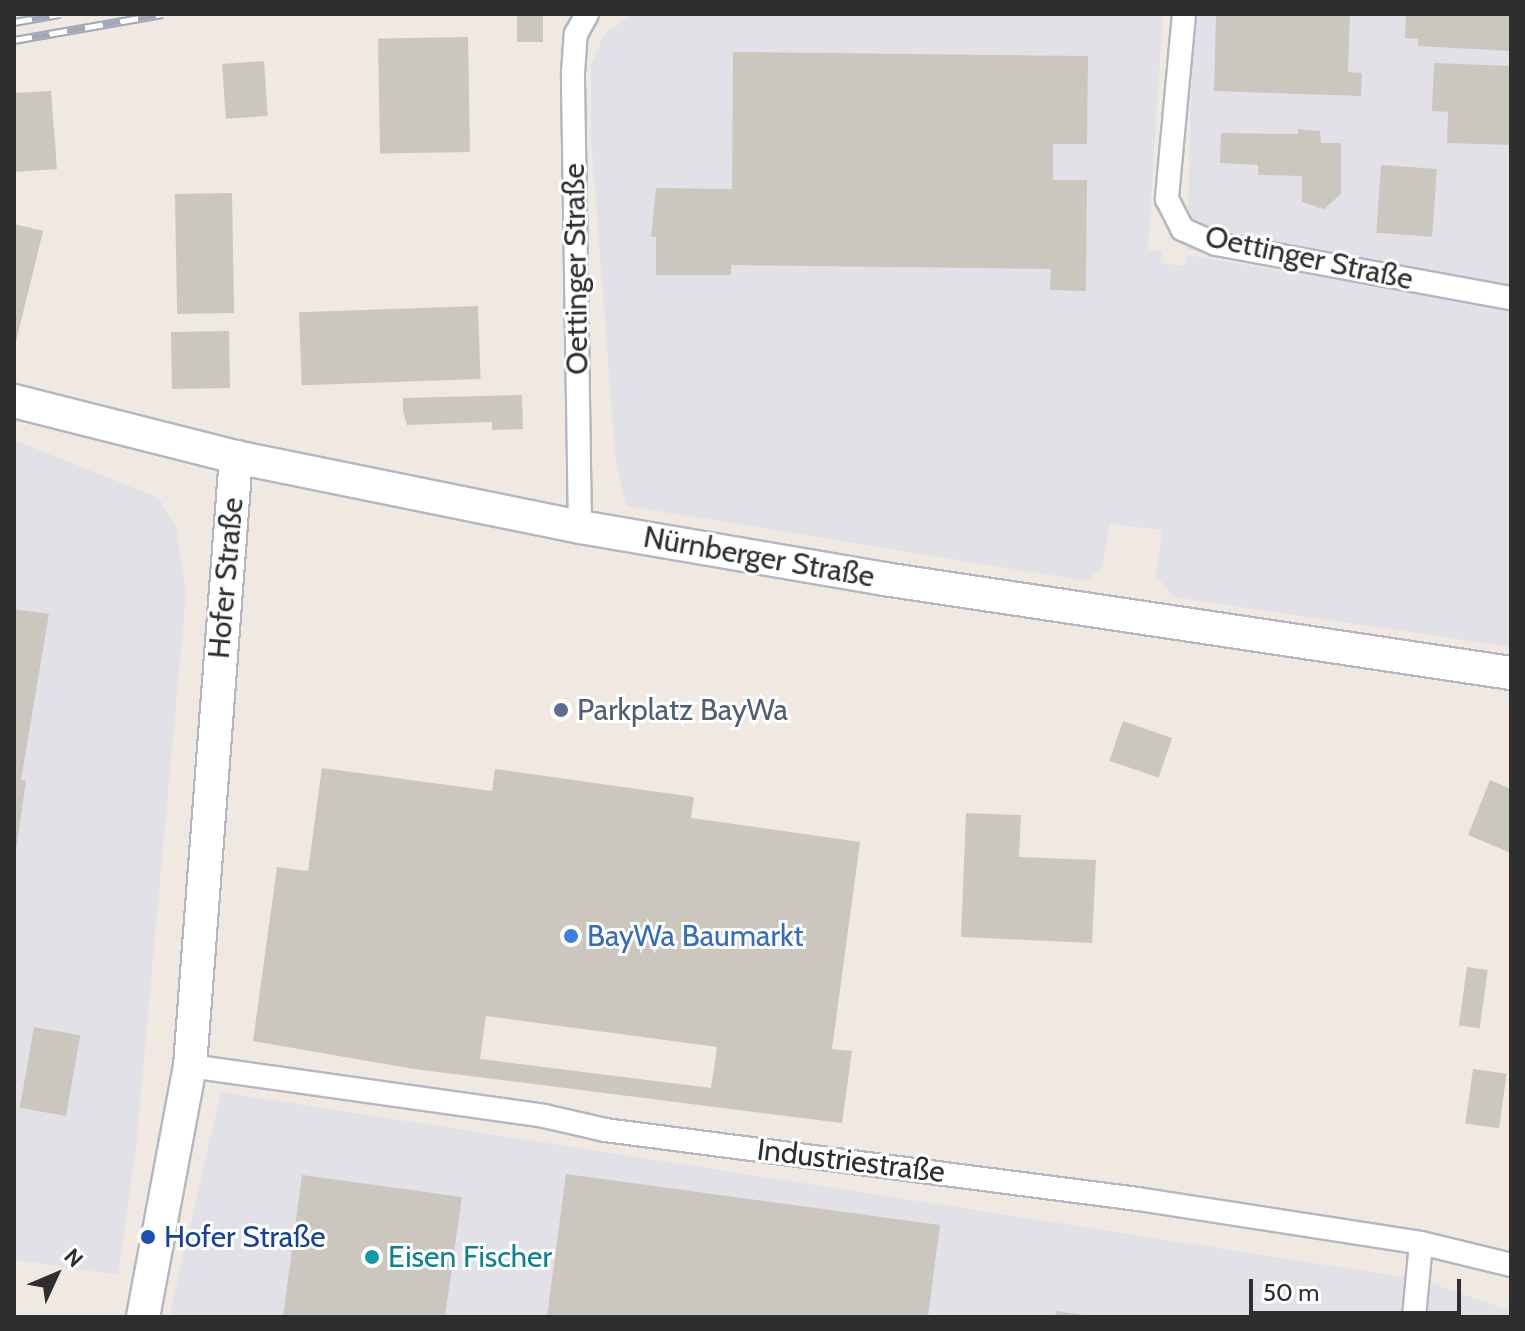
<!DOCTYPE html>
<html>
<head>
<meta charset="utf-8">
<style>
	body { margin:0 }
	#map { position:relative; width:1525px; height:1331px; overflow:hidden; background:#efe9e1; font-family:Cabin,sans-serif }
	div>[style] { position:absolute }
	.industrial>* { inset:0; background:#e3e1e8 }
	.building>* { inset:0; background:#cbc7bf; transform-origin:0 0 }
	.roads { filter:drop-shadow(2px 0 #b4b7c1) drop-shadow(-2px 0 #b4b7c1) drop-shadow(0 2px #b4b7c1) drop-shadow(0 -2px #b4b7c1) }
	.street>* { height:22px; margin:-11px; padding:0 11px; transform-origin:11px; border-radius:11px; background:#fff }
	.secondary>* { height:32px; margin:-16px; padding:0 16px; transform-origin:16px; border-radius:16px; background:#fff }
	.rail>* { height:9px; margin-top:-4.5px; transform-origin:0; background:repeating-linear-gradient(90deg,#fff 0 18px,#a3a6b8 0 36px); box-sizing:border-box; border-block:2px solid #a3a6b8 }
	.dots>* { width:22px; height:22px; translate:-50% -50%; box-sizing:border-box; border:4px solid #fff; border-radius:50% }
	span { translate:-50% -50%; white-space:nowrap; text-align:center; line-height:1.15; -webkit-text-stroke:6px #fff; paint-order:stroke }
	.street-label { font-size:30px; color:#2e2e2e }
	.service-label { font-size:30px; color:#4e5e75 }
	.left { translate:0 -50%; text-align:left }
	.shop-label { font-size:30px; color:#366cbe }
	.transit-label { font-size:30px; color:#164399 }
	.culture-label { font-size:30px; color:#0d838f }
	.frame { position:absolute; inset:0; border:16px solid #2e2e2e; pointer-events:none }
	.north { position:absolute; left:16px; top:1235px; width:80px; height:80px; -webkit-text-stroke:6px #fff; paint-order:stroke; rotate:46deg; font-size:22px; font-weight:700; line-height:32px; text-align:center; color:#2e2e2e }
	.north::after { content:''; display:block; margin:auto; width:28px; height:36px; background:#2e2e2e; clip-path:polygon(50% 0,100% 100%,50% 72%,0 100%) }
	.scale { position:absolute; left:1249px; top:1279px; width:212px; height:36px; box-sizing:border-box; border:4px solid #2e2e2e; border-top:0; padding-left:10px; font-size:24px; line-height:28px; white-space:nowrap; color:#2e2e2e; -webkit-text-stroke:6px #fff; paint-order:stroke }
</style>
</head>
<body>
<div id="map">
	<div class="industrial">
		<div style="clip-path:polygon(634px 14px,1163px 14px,1148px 249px,1162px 252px,1160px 263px,1185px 266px,1188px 255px,1511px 309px,1511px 647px,1173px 597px,1156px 575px,1162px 530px,1110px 524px,1102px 566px,1087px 581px,627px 506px,616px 465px,591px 137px,591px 66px,604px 34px)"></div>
		<div style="clip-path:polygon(1193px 14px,1511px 14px,1511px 307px,1187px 250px)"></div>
		<div style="clip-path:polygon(14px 440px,159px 498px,176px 528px,186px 594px,136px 1147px,118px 1275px,14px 1260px)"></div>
		<div style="clip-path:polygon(221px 1092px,1422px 1280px,1511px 1311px,1511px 1317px,169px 1317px)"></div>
	</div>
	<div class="building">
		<div style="left:517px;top:14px;width:26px;height:28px"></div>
		<div style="clip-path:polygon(1216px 14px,1350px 14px,1348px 72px,1362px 73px,1361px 96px,1214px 91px)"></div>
		<div style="clip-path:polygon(1406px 14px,1511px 14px,1511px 51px,1418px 46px,1418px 39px,1405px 38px)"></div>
		<div style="left:468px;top:37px;width:115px;height:90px;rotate:89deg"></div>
		<div style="clip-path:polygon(733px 52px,1088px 56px,1087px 144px,1053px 144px,1053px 180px,1087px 180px,1086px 291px,1050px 290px,1051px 269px,731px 265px,731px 275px,656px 275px,656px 237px,651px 237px,656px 188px,732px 189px)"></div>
		<div style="left:264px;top:61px;width:55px;height:42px;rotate:86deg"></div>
		<div style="clip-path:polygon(1434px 63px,1511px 66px,1511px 145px,1447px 143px,1448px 112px,1432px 111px)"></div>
		<div style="clip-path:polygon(51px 91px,57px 169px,14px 172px,14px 93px)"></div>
		<div style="clip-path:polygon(1298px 129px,1320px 131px,1321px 143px,1341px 143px,1341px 194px,1324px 209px,1302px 202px,1302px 176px,1258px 175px,1258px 165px,1220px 163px,1221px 133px,1298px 134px)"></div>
		<div style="left:1381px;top:165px;width:56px;height:68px;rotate:4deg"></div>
		<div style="left:232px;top:193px;width:120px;height:57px;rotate:89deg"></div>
		<div style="clip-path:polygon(14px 224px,43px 231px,15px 346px,14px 345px)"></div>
		<div style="left:478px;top:306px;width:73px;height:179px;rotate:88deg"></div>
		<div style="left:229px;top:331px;width:57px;height:58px;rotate:89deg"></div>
		<div style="clip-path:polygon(522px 395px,523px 429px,492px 430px,492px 422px,407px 425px,403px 411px,403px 398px)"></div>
		<div style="clip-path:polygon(14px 609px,49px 614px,21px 780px,26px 781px,16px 851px)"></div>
		<div style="left:1123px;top:721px;width:52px;height:42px;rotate:19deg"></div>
		<div style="clip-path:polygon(evenodd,322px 768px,492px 791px,495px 769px,694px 797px,691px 818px,860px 842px,832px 1049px,852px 1051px,842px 1123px,414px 1069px,253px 1041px,277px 867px,308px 871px,322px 768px,486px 1016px,717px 1047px,711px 1088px,480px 1059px,486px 1016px)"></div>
		<div style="clip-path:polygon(1490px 780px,1511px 789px,1511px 853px,1468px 835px)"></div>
		<div style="clip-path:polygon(966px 813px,1021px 815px,1019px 857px,1096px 860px,1092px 943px,961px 937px)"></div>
		<div style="left:1467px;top:967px;width:21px;height:59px;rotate:8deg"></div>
		<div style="left:34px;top:1027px;width:47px;height:82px;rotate:10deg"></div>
		<div style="left:1473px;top:1069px;width:34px;height:55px;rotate:8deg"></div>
		<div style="clip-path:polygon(566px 1174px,940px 1225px,928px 1317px,547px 1317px)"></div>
		<div style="clip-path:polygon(302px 1175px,462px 1197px,445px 1317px,283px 1317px)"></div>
		<div style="clip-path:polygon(1056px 1311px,1084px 1315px,1083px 1317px,1055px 1317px)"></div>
	</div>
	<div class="roads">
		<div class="street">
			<div style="left:1184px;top:14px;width:186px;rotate:95.3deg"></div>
			<div style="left:1167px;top:199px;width:34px;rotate:63deg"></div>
			<div style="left:1182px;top:229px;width:37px;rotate:24deg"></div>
			<div style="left:1216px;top:244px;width:300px;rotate:10.4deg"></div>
			<div style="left:580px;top:527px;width:454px;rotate:-90.9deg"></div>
			<div style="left:573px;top:73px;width:39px;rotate:-86deg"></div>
			<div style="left:576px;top:34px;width:23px;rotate:-61deg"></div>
			<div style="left:190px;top:1066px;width:358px;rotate:8deg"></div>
			<div style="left:544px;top:1116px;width:63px;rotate:12.9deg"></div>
			<div style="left:605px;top:1130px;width:537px;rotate:7.38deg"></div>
			<div style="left:1138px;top:1199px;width:286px;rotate:8.8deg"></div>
			<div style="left:1421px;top:1243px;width:93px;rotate:13.7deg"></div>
			<div style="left:1414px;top:1317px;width:74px;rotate:-84.6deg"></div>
		</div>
		<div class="secondary">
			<div style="left:14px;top:401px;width:229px;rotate:14.2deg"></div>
			<div style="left:236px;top:457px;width:351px;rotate:11.5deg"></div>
			<div style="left:580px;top:527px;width:308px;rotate:9.7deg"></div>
			<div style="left:884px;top:579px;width:634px;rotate:8.53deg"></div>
			<div style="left:143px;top:1317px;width:255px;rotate:-79.4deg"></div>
			<div style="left:190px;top:1066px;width:611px;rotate:-85.68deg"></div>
		</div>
	</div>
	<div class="rail">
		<div style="left:14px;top:22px;width:47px;rotate:-9.9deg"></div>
		<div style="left:14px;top:40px;width:151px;rotate:-9.9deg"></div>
	</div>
	<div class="dots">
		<div style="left:561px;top:710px;background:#5c6f8a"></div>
		<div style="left:571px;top:936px;background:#3f7fe0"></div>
		<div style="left:148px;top:1237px;background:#1a4fb4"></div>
		<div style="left:372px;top:1257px;background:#0f9aa8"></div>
	</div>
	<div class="street-label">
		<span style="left:1309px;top:258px;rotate:12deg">Oettinger Straße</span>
		<span style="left:576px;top:269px;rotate:-91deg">Oettinger Straße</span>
		<span style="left:759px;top:557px;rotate:10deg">Nürnberger Straße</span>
		<span style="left:226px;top:578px;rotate:-85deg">Hofer Straße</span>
		<span style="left:851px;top:1161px;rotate:7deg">Industriestraße</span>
	</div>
	<div class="service-label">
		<span class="left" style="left:577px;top:710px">Parkplatz BayWa</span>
	</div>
	<div class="shop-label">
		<span class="left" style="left:587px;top:936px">BayWa Baumarkt</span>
	</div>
	<div class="transit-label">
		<span class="left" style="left:164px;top:1237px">Hofer Straße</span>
	</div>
	<div class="culture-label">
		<span class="left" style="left:388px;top:1257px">Eisen Fischer</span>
	</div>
	<div class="frame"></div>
	<div class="north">N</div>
	<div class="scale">50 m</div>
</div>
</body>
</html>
